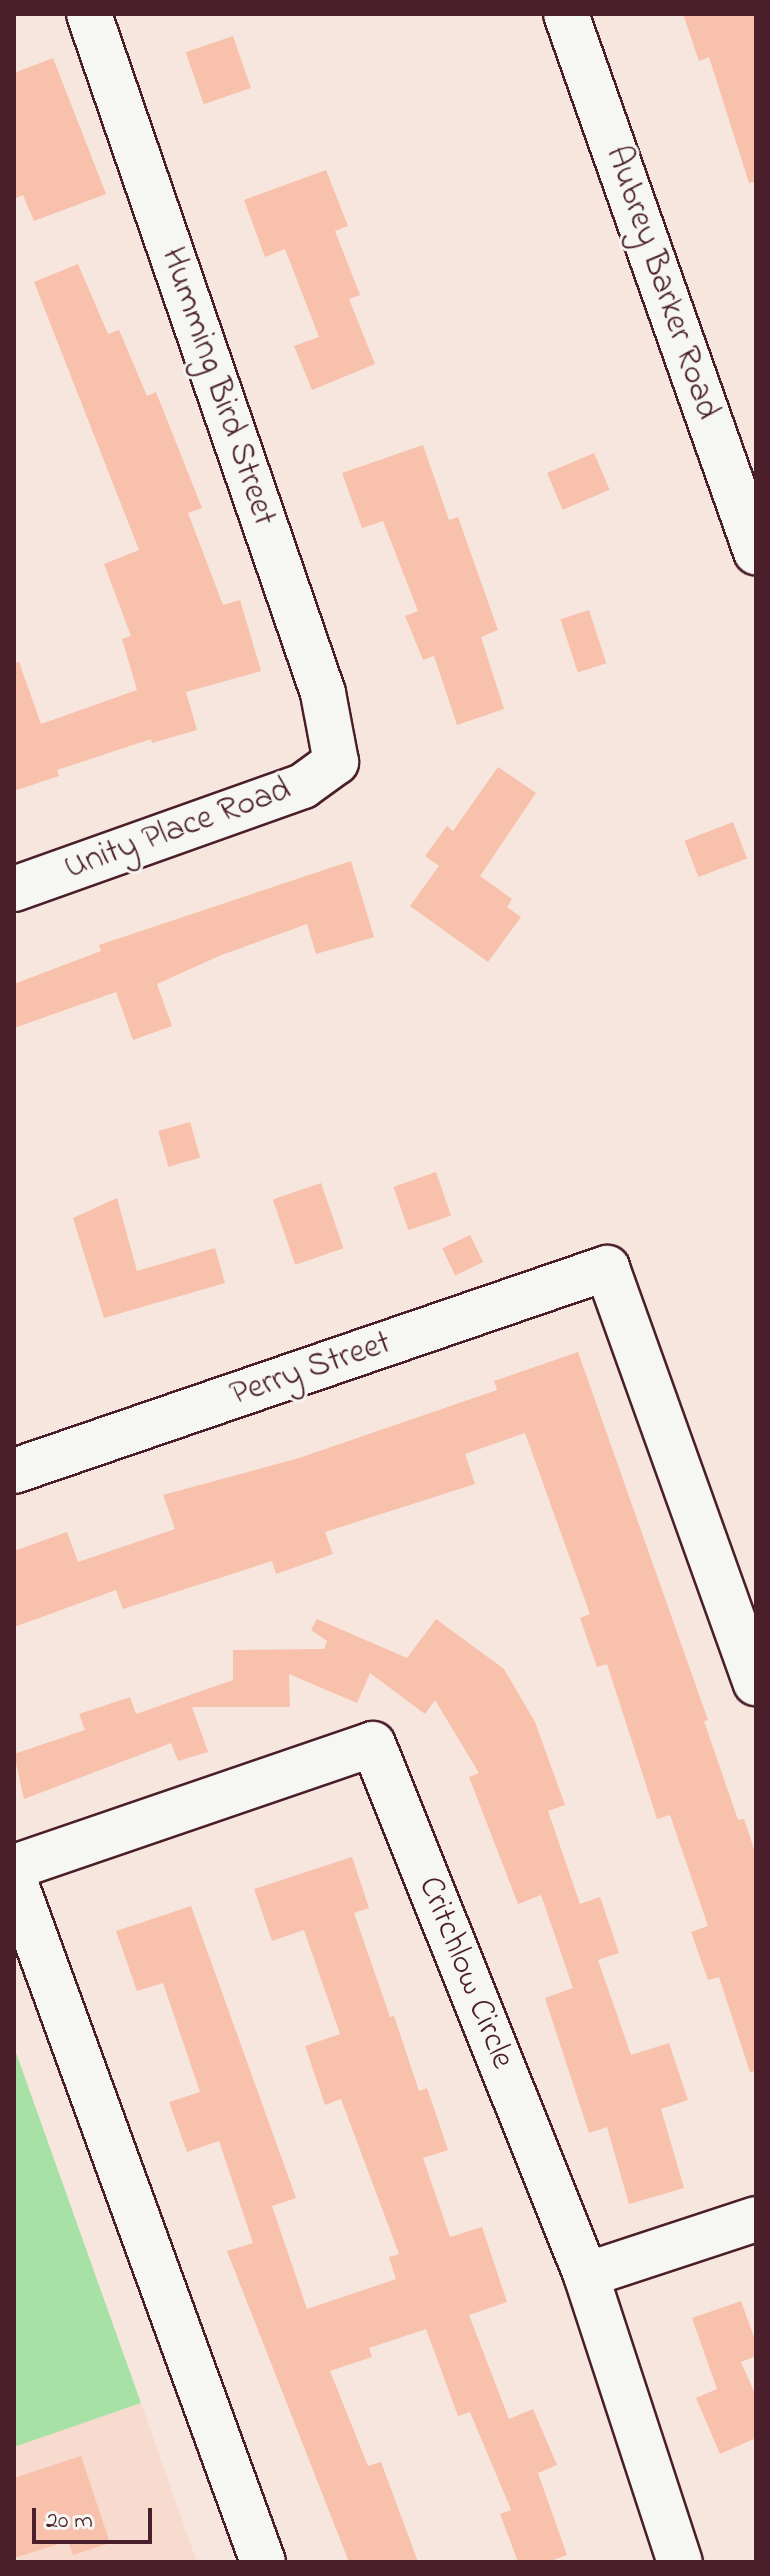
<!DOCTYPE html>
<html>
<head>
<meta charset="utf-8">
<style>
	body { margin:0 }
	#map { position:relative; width:770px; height:2576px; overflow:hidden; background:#f7e6dd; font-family:"Indie Flower",sans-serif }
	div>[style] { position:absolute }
	.built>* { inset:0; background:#f7dbce }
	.green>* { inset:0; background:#a8e1a6 }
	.building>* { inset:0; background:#f8c1ac; transform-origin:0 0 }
	.roads { filter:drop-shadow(2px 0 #4a1f2b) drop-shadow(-2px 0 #4a1f2b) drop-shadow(0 2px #4a1f2b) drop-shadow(0 -2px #4a1f2b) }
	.street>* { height:44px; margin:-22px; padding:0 22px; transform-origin:22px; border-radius:22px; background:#f6f6f2 }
	.secondary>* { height:44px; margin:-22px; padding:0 22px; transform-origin:22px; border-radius:22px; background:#f6f6f2 }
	span { translate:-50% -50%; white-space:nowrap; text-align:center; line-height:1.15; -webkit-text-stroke:6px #f6f6f2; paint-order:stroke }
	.street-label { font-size:34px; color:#4a1f2b }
	.frame { position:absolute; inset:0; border:16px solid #4a1f2b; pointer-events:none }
	.scale { position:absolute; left:32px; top:2508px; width:120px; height:36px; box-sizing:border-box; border:4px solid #4a1f2b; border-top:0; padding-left:10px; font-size:24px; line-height:28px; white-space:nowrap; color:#4a1f2b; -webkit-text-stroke:6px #f6f6f2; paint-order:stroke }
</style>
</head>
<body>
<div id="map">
	<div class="built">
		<div style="clip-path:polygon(141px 2403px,197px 2562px,14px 2562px,14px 2447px)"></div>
	</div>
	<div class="green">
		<div style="clip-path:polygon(14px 2047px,141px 2403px,14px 2447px)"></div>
	</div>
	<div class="building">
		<div style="clip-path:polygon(683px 14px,756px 14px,756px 182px,749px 183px,709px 57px,699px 61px)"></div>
		<div style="left:233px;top:36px;width:55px;height:50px;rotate:71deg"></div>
		<div style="clip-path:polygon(53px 58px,106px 194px,34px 221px,23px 195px,14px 199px,14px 73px)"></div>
		<div style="clip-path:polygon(326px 170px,348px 226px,335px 231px,360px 295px,349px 299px,375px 364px,312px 390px,294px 346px,319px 337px,285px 249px,265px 257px,244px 200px)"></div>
		<div style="clip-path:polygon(78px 264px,108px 334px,119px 330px,147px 396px,156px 392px,202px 508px,188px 513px,223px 605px,240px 600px,261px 671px,186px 692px,197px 730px,152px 743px,151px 739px,57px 770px,59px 776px,14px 791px,14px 663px,19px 662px,41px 724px,137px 690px,122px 639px,131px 636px,104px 564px,139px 550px,34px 282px)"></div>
		<div style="clip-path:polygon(423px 445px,449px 520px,458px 517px,498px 630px,481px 637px,504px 709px,457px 725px,434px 656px,423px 660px,405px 616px,418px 611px,383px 521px,362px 528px,342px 473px)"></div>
		<div style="left:594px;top:453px;width:40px;height:51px;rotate:67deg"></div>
		<div style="left:589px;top:610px;width:56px;height:30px;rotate:72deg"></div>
		<div style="clip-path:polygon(498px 767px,536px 793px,480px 876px,512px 899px,507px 907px,521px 917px,488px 962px,410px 906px,439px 866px,425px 856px,447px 826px,453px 831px)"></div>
		<div style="left:733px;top:822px;width:39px;height:52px;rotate:69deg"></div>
		<div style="clip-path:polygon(351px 861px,374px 937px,316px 954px,307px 924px,219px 956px,157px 984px,172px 1026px,133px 1040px,116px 992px,14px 1028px,14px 984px,101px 951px,99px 945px)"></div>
		<div style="left:190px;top:1122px;width:37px;height:33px;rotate:74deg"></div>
		<div style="left:436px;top:1172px;width:46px;height:45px;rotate:71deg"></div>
		<div style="left:321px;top:1183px;width:69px;height:51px;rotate:71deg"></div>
		<div style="clip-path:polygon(117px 1198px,137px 1271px,215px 1248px,225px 1283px,104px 1318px,73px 1218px)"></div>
		<div style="left:470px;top:1235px;width:30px;height:31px;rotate:64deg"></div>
		<div style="clip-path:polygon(578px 1352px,708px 1720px,704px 1721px,738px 1820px,744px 1819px,756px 1855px,756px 2071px,750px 2072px,719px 1977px,708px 1980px,691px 1932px,708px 1926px,670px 1815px,657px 1819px,607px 1664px,597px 1667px,580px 1618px,590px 1614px,525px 1433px,465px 1454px,475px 1484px,325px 1532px,333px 1554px,276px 1574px,272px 1561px,123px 1609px,116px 1590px,14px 1627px,14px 1551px,67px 1532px,78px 1562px,175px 1529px,163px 1495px,299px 1458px,497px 1390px,494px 1381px)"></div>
		<div style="clip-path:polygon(317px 1619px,407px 1658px,436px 1619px,504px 1669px,535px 1722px,565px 1805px,548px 1811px,580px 1904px,600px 1897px,619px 1953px,598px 1960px,631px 2055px,669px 2043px,688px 2100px,661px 2109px,684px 2188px,629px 2204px,607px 2127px,589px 2133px,545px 1998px,573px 1988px,541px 1895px,518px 1904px,469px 1777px,479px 1773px,435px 1700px,425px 1714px,370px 1673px,357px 1703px,289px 1674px,290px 1707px,192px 1707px,208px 1752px,178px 1761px,171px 1743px,24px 1799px,14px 1754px,85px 1730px,79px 1714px,130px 1697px,136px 1714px,233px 1680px,233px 1650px,324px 1649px,327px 1641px,311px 1630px)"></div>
		<div style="clip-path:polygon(352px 1857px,369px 1908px,354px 1913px,390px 2017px,394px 2016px,419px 2091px,427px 2088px,448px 2150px,423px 2158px,450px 2237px,482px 2227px,507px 2302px,469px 2315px,509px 2419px,533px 2409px,557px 2465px,538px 2473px,567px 2555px,548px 2562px,518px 2562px,500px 2514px,511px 2510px,470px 2412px,458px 2416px,426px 2329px,369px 2348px,372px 2357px,330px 2371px,368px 2466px,381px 2462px,418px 2562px,349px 2562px,227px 2251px,253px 2243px,219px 2141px,187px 2152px,169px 2102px,200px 2092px,163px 1983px,137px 1991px,116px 1931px,191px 1906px,296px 2198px,272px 2206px,307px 2309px,396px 2279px,389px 2257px,399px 2254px,341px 2099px,325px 2105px,305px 2046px,340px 2034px,304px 1930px,272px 1941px,254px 1889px)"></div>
		<div style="clip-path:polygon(741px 2301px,756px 2343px,756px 2356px,741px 2362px,756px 2396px,756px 2438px,720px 2454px,696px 2398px,717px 2389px,692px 2318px)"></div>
		<div style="clip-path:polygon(81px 2456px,110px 2543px,73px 2555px,68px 2541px,14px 2558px,14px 2478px)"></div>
	</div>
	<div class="roads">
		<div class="street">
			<div style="left:14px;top:889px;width:307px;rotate:-19.6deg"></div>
			<div style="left:303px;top:786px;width:41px;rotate:-36deg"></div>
			<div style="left:336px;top:762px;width:70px;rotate:-100.7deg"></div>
			<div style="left:323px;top:693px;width:718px;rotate:-109.02deg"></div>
			<div style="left:14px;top:1471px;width:627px;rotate:-18.9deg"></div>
			<div style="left:607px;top:1268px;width:441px;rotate:70.3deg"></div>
			<div style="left:14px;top:1867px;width:379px;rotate:-18.9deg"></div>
			<div style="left:373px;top:1744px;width:572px;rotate:68.14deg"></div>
			<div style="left:586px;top:2275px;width:302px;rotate:71.9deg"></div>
			<div style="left:14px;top:1879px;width:727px;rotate:69.97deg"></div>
			<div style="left:586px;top:2275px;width:179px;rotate:-18.2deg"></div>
		</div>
		<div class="secondary">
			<div style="left:566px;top:14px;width:571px;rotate:70.55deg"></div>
		</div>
	</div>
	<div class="street-label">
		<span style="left:661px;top:283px;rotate:71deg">Aubrey Barker Road</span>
		<span style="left:217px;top:387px;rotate:71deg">Humming Bird Street</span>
		<span style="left:178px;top:830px;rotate:-20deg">Unity Place Road</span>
		<span style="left:311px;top:1370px;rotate:-19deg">Perry Street</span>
		<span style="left:465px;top:1973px;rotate:68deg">Critchlow Circle</span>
	</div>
	<div class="frame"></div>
	<div class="scale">20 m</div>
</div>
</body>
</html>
